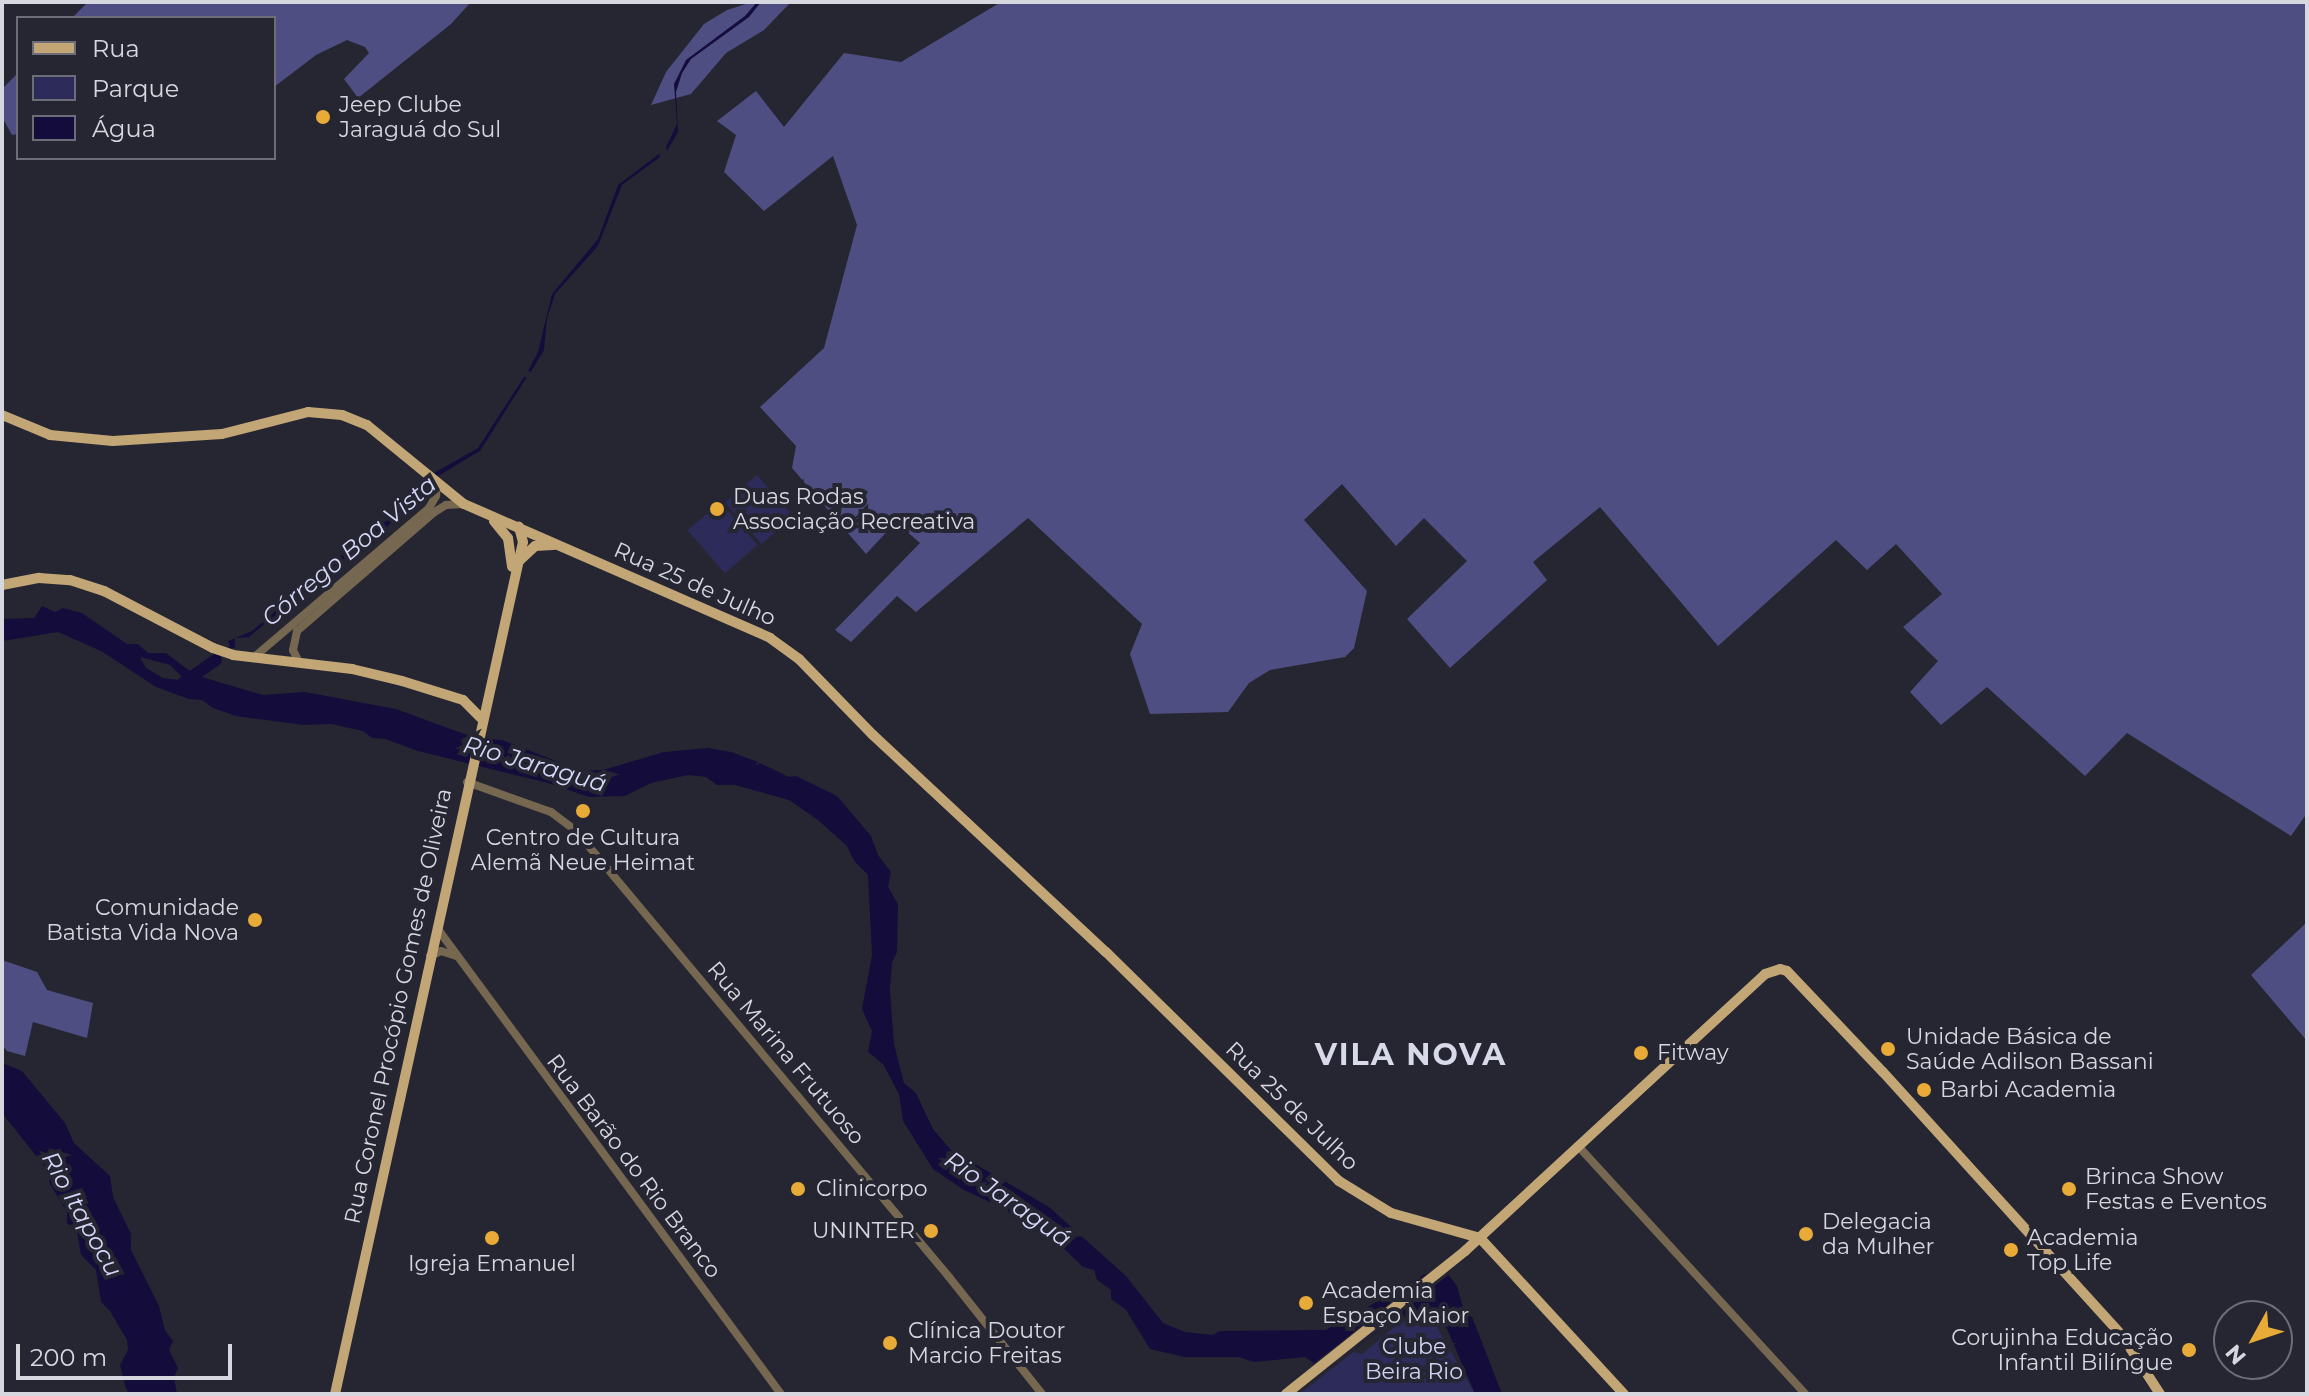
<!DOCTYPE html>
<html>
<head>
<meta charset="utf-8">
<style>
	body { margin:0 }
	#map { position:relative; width:2309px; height:1396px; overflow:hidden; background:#262633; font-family:Montserrat,sans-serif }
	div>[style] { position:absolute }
	.green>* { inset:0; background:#2d2b59; transform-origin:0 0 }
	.forest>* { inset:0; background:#4e4e82 }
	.water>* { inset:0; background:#140c3b }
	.pier>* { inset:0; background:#262633 }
	.river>* { height:12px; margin:-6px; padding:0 6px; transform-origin:6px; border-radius:6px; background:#140c3b }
	.minor>* { height:8px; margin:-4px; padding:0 4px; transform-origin:4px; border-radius:4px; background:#756750 }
	.major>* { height:10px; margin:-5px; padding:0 5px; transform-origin:5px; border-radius:5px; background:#c3a676 }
	.dots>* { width:22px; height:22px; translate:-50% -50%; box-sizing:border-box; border:4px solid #262633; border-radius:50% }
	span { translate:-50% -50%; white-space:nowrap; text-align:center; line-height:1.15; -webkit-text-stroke:8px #262633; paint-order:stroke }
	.poi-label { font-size:22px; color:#d7d7e0 }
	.left { translate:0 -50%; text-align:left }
	.right { translate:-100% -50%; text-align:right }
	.street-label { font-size:22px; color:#d7d7e0 }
	.park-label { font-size:22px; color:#d1d3f4 }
	.water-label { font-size:24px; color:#d5d7f9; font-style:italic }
	.district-label { font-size:30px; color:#d8d9e9; font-weight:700; letter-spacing:2px }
	.frame { position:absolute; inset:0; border:4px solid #d7d7e0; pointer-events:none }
	.legend { position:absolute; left:16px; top:16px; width:260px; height:144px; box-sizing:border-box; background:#262633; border:2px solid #6d6d78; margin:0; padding:10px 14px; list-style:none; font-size:24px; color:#d7d7e0 }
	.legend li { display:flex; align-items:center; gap:16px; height:40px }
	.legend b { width:40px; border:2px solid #6d6d78 }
	.north { position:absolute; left:2213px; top:1300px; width:80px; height:80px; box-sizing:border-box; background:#262633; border:2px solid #6d6d78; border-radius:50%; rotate:230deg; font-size:22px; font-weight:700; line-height:32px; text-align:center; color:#d7d7e0 }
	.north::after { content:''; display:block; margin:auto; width:28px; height:36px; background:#e8ab37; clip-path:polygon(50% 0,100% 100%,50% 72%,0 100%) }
	.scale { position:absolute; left:16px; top:1344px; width:216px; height:36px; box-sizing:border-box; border:4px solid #d7d7e0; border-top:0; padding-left:10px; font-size:24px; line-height:28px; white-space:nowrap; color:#d7d7e0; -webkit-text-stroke:6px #262633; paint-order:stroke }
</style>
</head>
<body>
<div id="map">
	<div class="green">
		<div style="left:757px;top:475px;width:55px;height:42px;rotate:49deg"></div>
		<div style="left:720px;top:502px;width:57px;height:43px;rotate:49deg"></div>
		<div style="clip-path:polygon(1419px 1314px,1437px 1327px,1475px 1394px,1300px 1394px,1353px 1352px,1362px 1354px,1398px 1324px)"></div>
	</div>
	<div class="forest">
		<div style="clip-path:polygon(88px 2px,471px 2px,451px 24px,358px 98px,344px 79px,369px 53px,365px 47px,347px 40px,316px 55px,274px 87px,274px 18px,72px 18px)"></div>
		<div style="clip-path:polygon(752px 2px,791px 2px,764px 30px,726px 53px,691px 94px,651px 105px,666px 72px,704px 24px,727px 10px)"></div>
		<div style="clip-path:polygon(1001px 2px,2307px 2px,2307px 813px,2291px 836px,2127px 733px,2085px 776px,1987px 687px,1941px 725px,1910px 692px,1938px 661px,1903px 627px,1942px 594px,1896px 544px,1867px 570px,1836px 540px,1718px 646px,1600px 507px,1533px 562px,1547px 580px,1450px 668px,1407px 619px,1467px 561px,1424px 518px,1396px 546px,1342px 484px,1304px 520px,1367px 591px,1354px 648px,1345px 657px,1270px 670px,1249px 683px,1228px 712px,1150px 714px,1130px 654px,1142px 624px,1028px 518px,916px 612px,897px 596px,851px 642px,835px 630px,920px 543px,896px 522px,866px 554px,792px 468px,796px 446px,760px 407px,824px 348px,857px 225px,833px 156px,764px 211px,724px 172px,736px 135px,717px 121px,756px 91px,784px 127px,844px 53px,901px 62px)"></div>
		<div style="clip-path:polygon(18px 73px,18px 134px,12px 135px,2px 117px,2px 89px)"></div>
		<div style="clip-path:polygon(2307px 922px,2307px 1041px,2251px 975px)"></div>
		<div style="clip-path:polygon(2px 960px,37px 972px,47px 990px,93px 1003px,87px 1038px,33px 1022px,25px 1056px,7px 1051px,2px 1045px)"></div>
	</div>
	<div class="water">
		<div style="clip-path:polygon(757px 2px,761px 2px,749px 17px,691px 59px,682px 73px,676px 92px,678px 132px,667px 151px,666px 147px,677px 124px,674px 84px,686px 60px,745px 16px)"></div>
		<div style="clip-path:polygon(659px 154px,660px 157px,622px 185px,598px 246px,555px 294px,547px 319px,544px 350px,531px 372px,528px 371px,538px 352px,552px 294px,598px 239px,618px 185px)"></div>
		<div style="clip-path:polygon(524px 377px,527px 377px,480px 451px,438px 476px,434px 473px,478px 448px)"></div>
		<div style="clip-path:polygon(422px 482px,425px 485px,388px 526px,377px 531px,249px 637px,235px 638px,235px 647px,214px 659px,230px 646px,228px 641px,252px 631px,372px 530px,393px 517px)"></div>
		<div style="clip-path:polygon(evenodd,42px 606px,55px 612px,63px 608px,82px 613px,127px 644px,138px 644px,148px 653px,166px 653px,195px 675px,263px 695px,305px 692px,396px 709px,475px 738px,502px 740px,582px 771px,603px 770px,664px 752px,708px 748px,731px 752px,758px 762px,755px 766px,760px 763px,789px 777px,796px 776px,837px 796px,871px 836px,878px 855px,891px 872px,888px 887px,898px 904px,897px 952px,892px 963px,890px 990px,894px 1044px,904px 1083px,916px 1093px,933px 1129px,951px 1150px,1049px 1207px,1126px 1276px,1163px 1323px,1185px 1332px,1213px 1335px,1219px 1331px,1326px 1330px,1378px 1301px,1391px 1302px,1423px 1275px,1437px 1270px,1447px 1273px,1457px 1286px,1464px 1311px,1471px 1314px,1502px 1394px,1475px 1394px,1447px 1329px,1428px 1311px,1429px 1316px,1418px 1313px,1390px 1322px,1346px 1356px,1315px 1364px,1305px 1357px,1254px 1362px,1239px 1357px,1184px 1357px,1150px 1349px,1126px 1310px,1111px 1299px,1111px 1290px,1097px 1280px,1094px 1270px,1083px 1267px,1060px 1245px,1012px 1217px,1002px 1202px,990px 1202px,964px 1190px,933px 1169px,903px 1121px,899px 1094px,883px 1064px,868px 1052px,872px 1031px,862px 1009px,872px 955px,868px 875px,854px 861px,847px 846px,818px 820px,789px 800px,735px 785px,717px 785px,706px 777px,688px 775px,651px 783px,625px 796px,589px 797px,548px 783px,418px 751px,385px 739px,372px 738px,363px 731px,331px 724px,304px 725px,236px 716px,213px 708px,202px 700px,189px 699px,156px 687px,101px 651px,58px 632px,2px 641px,2px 619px,34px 618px,42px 606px,140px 657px,170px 665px,182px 677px,179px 680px,163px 678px,146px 668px,140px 657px)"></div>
		<div style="clip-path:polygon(2px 1063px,22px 1071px,65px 1123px,74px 1143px,110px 1176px,113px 1197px,131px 1234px,131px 1250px,159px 1306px,165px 1330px,173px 1341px,169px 1350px,178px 1368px,174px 1377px,177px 1394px,129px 1394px,126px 1389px,120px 1365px,128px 1350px,127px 1340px,110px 1311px,101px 1302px,96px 1270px,81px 1255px,77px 1232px,67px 1223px,67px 1212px,50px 1184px,48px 1171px,2px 1113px)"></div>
	</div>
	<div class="pier">
		<div style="clip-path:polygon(1442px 1266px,1452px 1272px,1335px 1365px,1322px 1369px,1311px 1366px,1435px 1267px)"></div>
	</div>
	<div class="river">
		<div style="left:183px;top:683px;width:40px;rotate:-34.9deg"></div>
	</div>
	<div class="minor">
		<div style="left:253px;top:658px;width:231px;rotate:-40.4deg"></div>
		<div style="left:429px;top:508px;width:14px;rotate:-60deg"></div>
		<div style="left:436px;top:496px;width:11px;rotate:-85deg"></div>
		<div style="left:299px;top:662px;width:13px;rotate:-117deg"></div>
		<div style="left:293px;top:650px;width:19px;rotate:-78deg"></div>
		<div style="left:297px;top:631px;width:180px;rotate:-40.9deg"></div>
		<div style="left:433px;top:513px;width:15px;rotate:-32deg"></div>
		<div style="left:446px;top:505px;width:18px;rotate:-3deg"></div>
		<div style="left:467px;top:782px;width:89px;rotate:19.7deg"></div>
		<div style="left:551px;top:812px;width:31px;rotate:37deg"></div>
		<div style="left:576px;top:831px;width:581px;rotate:50.09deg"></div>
		<div style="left:949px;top:1277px;width:149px;rotate:51.5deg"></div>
		<div style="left:437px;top:928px;width:579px;rotate:53.57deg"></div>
		<div style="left:430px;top:956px;width:12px;rotate:-24deg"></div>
		<div style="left:441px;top:951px;width:16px;rotate:18deg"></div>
		<div style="left:1579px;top:1147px;width:335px;rotate:47.5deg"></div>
	</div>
	<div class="major">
		<div style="left:2px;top:415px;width:52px;rotate:22.6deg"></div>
		<div style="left:50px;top:435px;width:63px;rotate:5.4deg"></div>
		<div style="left:113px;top:441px;width:109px;rotate:-3.7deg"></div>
		<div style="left:222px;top:434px;width:89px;rotate:-14.3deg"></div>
		<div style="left:308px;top:412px;width:34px;rotate:5deg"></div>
		<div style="left:342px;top:415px;width:27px;rotate:22deg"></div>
		<div style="left:367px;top:425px;width:125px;rotate:39.2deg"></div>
		<div style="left:464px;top:504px;width:334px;rotate:23.6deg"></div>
		<div style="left:770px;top:638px;width:36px;rotate:36deg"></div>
		<div style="left:799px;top:659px;width:106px;rotate:45.8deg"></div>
		<div style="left:873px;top:735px;width:318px;rotate:43deg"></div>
		<div style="left:1106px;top:952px;width:327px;rotate:44.5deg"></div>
		<div style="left:1339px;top:1181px;width:61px;rotate:31.6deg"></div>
		<div style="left:1391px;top:1213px;width:92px;rotate:15.7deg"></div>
		<div style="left:494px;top:521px;width:22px;rotate:51deg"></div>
		<div style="left:508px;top:538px;width:29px;rotate:82deg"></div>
		<div style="left:519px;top:561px;width:22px;rotate:-43deg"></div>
		<div style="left:535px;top:546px;width:18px;rotate:-3deg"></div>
		<div style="left:2px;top:585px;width:38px;rotate:-11deg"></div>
		<div style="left:39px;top:578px;width:31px;rotate:4deg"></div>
		<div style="left:70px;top:580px;width:36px;rotate:18deg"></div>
		<div style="left:104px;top:591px;width:123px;rotate:27.6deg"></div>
		<div style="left:213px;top:648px;width:21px;rotate:19deg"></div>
		<div style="left:233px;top:655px;width:120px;rotate:6.7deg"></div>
		<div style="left:352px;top:669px;width:51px;rotate:13.5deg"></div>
		<div style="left:402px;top:681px;width:64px;rotate:17.3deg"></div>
		<div style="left:463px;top:700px;width:25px;rotate:45deg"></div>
		<div style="left:1480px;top:1238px;width:212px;rotate:47.3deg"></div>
		<div style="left:335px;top:1394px;width:872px;rotate:-77.56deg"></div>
		<div style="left:523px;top:542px;width:16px;rotate:-105deg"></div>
		<div style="left:1286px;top:1394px;width:229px;rotate:-38.6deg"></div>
		<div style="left:1465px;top:1251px;width:408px;rotate:-42.7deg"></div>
		<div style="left:1765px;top:974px;width:16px;rotate:-18deg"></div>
		<div style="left:1780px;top:969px;width:7px;rotate:16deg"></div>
		<div style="left:1787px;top:971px;width:139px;rotate:46.5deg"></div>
		<div style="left:1883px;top:1072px;width:358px;rotate:47.8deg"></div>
		<div style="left:2123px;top:1337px;width:68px;rotate:57deg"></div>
	</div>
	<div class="dots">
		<div style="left:323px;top:117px;background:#e8ab37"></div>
		<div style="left:717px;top:509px;background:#e8ab37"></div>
		<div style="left:583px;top:811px;background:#e8ab37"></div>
		<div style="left:255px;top:920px;background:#e8ab37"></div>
		<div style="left:1888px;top:1049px;background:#e8ab37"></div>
		<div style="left:1641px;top:1053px;background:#e8ab37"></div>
		<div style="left:1924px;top:1090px;background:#e8ab37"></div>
		<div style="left:798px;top:1189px;background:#e8ab37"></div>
		<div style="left:2069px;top:1189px;background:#e8ab37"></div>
		<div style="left:931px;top:1231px;background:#e8ab37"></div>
		<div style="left:1806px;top:1234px;background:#e8ab37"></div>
		<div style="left:492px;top:1238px;background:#e8ab37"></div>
		<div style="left:2011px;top:1250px;background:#e8ab37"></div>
		<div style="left:1306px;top:1303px;background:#e8ab37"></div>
		<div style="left:890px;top:1343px;background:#e8ab37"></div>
		<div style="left:2189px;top:1350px;background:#e8ab37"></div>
	</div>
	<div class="poi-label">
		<span class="left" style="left:339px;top:117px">Jeep Clube<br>Jaraguá do Sul</span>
		<span class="left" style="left:733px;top:509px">Duas Rodas<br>Associação Recreativa</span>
		<span style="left:583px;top:850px">Centro de Cultura<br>Alemã Neue Heimat</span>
		<span class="right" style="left:239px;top:920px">Comunidade<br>Batista Vida Nova</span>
		<span class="left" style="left:1906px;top:1049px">Unidade Básica de<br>Saúde Adilson Bassani</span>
		<span class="left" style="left:1657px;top:1053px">Fitway</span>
		<span class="left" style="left:1940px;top:1090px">Barbi Academia</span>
		<span class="left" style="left:2085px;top:1189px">Brinca Show<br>Festas e Eventos</span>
		<span class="left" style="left:816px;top:1189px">Clinicorpo</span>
		<span class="left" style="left:1822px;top:1234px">Delegacia<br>da Mulher</span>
		<span class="right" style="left:915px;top:1231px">UNINTER</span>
		<span class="left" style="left:2027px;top:1250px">Academia<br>Top Life</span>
		<span style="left:492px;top:1264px">Igreja Emanuel</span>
		<span class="left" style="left:1322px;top:1303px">Academia<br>Espaço Maior</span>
		<span class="left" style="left:908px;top:1343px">Clínica Doutor<br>Marcio Freitas</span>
		<span class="right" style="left:2173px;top:1350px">Corujinha Educação<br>Infantil Bilíngue</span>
	</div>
	<div class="street-label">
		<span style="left:695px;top:584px;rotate:24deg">Rua 25 de Julho</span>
		<span style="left:398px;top:1006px;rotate:-78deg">Rua Coronel Procópio Gomes de Oliveira</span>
		<span style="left:786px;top:1053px;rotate:50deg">Rua Marina Frutuoso</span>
		<span style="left:1292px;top:1106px;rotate:44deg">Rua 25 de Julho</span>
		<span style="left:634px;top:1166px;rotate:53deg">Rua Barão do Rio Branco</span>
	</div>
	<div class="park-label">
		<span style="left:1414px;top:1359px">Clube<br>Beira Rio</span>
	</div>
	<div class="water-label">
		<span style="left:349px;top:551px;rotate:-40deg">Córrego Boa Vista</span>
		<span style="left:535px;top:764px;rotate:16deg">Rio Jaraguá</span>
		<span style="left:1008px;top:1199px;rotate:35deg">Rio Jaraguá</span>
		<span style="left:82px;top:1214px;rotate:61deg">Rio Itapocu</span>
	</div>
	<div class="district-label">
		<span style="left:1411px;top:1055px">VILA NOVA</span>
	</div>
	<div class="frame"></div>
	<ul class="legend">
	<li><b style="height:10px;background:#c3a676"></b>Rua</li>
	<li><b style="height:22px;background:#2d2b59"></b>Parque</li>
	<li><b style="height:22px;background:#140c3b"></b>Água</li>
	</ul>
	<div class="north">N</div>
	<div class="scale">200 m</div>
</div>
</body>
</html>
